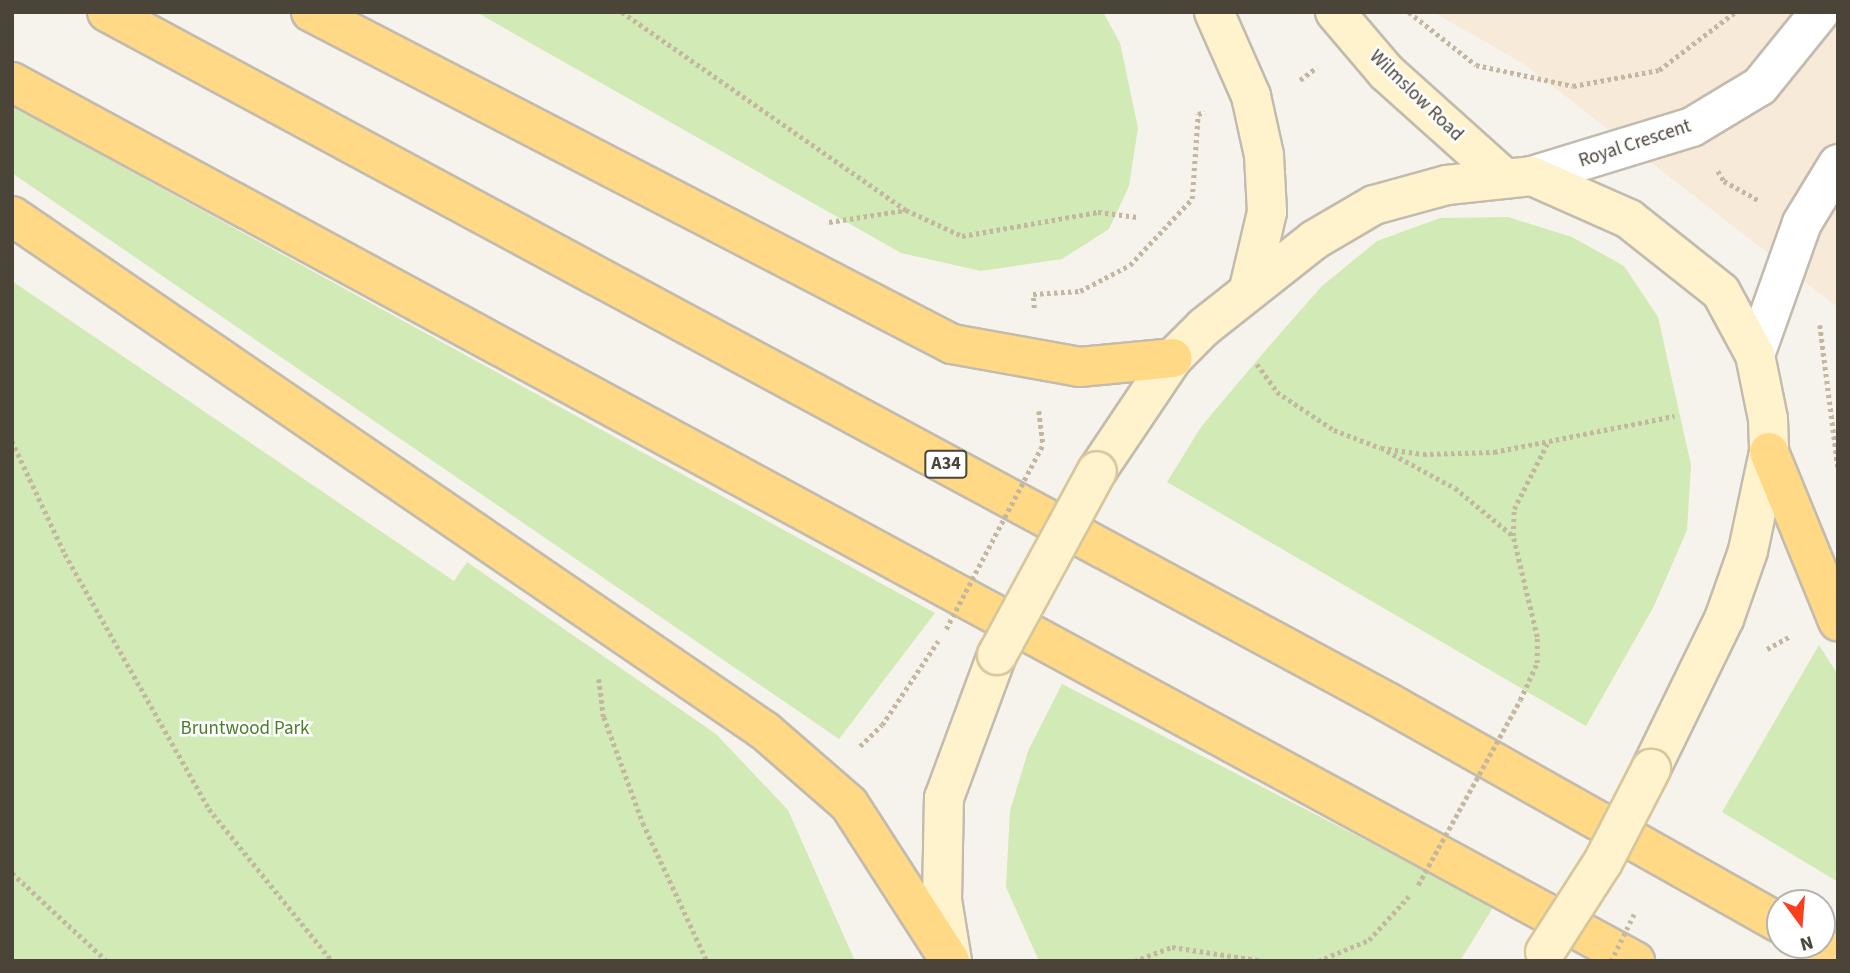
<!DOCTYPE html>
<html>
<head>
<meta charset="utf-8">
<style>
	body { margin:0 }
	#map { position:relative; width:1850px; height:973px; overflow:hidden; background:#f6f3ec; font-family:"Source Sans 3",sans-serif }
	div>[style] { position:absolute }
	.commercial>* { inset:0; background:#f7ead8 }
	.green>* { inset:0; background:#d2eab5 }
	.path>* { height:4.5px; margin-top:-2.25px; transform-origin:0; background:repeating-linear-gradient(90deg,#c4b79f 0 3.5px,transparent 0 7px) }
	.roads { filter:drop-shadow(2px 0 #c2bbae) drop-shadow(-2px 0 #c2bbae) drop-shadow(0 2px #c2bbae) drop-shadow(0 -2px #c2bbae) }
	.minor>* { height:38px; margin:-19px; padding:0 19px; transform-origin:19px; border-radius:19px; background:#fff }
	.secondary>* { height:38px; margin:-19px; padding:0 19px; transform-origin:19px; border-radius:19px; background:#fff3cd }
	.trunk>* { height:38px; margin:-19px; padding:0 19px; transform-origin:19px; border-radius:19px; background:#ffd985 }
	.path-bridge>* { height:4.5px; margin-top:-2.25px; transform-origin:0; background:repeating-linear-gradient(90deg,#c4b79f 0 3.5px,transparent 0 7px) }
	.bridges { filter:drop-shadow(2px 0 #d6c79b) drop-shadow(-2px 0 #d6c79b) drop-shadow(0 2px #d6c79b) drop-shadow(0 -2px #d6c79b) }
	.secondary-bridge>* { height:38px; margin:-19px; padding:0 19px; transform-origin:19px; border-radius:19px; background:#fff3cd }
	span { translate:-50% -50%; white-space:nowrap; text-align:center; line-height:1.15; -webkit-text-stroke:5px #fff; paint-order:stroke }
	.shield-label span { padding:2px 5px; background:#fff; border:2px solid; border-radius:5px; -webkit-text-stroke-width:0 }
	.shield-label { font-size:18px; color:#4b4439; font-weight:700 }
	.street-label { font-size:19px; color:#4b4439 }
	.park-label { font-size:19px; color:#4a7f2a }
	.frame { position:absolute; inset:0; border:14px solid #4b4439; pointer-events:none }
	.north { position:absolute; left:1766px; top:889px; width:70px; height:70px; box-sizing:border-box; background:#fff; border:2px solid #b7b4b0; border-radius:50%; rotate:164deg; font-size:19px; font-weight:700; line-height:28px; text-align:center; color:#4b4439 }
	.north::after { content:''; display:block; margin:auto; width:24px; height:32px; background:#fc3f1d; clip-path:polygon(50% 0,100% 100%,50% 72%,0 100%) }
</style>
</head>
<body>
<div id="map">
	<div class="commercial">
		<div style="clip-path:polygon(1433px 12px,1838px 12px,1838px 314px,1836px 306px,1524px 64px)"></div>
	</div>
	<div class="green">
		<div style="clip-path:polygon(476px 12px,1103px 12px,1120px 43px,1138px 128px,1129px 186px,1109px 229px,1062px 259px,981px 271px,901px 253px)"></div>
		<div style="clip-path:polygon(12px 106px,935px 613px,839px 739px,12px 173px)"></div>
		<div style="clip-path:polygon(1508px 217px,1572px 237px,1624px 266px,1658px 317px,1691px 465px,1687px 530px,1654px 606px,1586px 726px,1167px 482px,1201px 427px,1270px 345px,1322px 286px,1377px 241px,1440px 218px)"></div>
		<div style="clip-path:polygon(12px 281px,454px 581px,467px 562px,716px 734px,788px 810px,855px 961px,12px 961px)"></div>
		<div style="clip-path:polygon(1819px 645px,1838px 675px,1838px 882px,1722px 812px)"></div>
		<div style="clip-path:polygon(1062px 684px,1494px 906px,1460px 961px,1039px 961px,1006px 887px,1010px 811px,1028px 751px)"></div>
	</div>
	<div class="path">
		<div style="left:622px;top:12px;width:346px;rotate:34.9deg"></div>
		<div style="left:906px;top:210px;width:62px;rotate:24.9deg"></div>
		<div style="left:962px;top:236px;width:138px;rotate:-10deg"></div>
		<div style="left:1098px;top:212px;width:40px;rotate:7.1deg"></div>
		<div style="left:1409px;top:12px;width:85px;rotate:38.3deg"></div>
		<div style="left:1476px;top:65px;width:99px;rotate:12.2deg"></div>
		<div style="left:1573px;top:86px;width:87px;rotate:-10.5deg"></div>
		<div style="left:1659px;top:70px;width:96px;rotate:-37.3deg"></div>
		<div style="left:1300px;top:80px;width:21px;rotate:-37deg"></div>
		<div style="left:1718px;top:171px;width:12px;rotate:59deg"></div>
		<div style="left:1724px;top:181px;width:39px;rotate:29deg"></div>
		<div style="left:829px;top:222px;width:78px;rotate:-8.9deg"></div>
		<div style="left:1034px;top:308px;width:14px;rotate:-94deg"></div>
		<div style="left:1033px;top:294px;width:47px;rotate:-3.7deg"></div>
		<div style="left:1080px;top:291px;width:56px;rotate:-27.5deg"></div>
		<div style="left:1130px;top:265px;width:91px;rotate:-46.8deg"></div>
		<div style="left:1192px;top:199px;width:85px;rotate:-86deg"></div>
		<div style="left:1198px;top:114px;width:7px;rotate:-16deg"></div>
		<div style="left:1820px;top:325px;width:143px;rotate:82.8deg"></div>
		<div style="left:1257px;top:364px;width:34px;rotate:54deg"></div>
		<div style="left:1277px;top:392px;width:69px;rotate:33.7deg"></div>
		<div style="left:1334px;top:430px;width:50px;rotate:21deg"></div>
		<div style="left:1381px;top:448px;width:42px;rotate:8.1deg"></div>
		<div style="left:1423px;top:454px;width:71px;rotate:-1.6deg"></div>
		<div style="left:1494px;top:452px;width:184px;rotate:-11.3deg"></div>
		<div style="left:1039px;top:411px;width:33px;rotate:83deg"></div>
		<div style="left:12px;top:441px;width:125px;rotate:64.9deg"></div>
		<div style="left:65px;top:554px;width:293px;rotate:60.5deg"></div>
		<div style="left:209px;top:809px;width:196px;rotate:51deg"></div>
		<div style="left:1387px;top:451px;width:77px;rotate:28.6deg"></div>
		<div style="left:1455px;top:488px;width:74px;rotate:39.5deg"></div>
		<div style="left:1767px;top:649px;width:26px;rotate:-29deg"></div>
		<div style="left:599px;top:679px;width:38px;rotate:83deg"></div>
		<div style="left:604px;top:717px;width:113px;rotate:69.8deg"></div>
		<div style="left:643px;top:823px;width:152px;rotate:65.1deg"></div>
		<div style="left:1520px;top:700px;width:41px;rotate:-65.3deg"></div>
		<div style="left:1537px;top:663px;width:26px;rotate:-90deg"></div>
		<div style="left:1537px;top:637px;width:104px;rotate:-103.4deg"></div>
		<div style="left:1513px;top:536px;width:27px;rotate:-88deg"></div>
		<div style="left:1514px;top:509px;width:73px;rotate:-63.1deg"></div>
		<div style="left:860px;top:746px;width:30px;rotate:-44deg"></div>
		<div style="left:882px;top:725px;width:101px;rotate:-56.3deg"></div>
		<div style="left:12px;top:873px;width:129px;rotate:42.8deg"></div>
		<div style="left:1134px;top:961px;width:40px;rotate:-20.2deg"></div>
		<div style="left:1172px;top:947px;width:93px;rotate:8.7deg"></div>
		<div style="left:1318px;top:961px;width:55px;rotate:-22.4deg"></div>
		<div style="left:1369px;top:940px;width:59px;rotate:-47.7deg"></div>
	</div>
	<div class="roads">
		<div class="minor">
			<div style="left:1532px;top:176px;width:167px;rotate:-17deg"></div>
			<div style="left:1692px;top:127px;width:79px;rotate:-31.1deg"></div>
			<div style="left:1760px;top:86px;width:95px;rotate:-51deg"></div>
			<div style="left:1755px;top:355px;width:140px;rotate:-70.4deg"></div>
			<div style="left:1802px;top:223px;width:69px;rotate:-58.6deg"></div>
		</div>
		<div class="secondary">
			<div style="left:1214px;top:12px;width:92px;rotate:66.2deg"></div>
			<div style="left:1251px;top:96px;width:60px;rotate:77.6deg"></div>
			<div style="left:1264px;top:155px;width:57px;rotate:87deg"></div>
			<div style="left:1267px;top:212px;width:79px;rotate:103.2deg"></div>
			<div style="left:1335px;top:12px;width:79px;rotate:49.6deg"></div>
			<div style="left:1386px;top:72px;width:156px;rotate:41.9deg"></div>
			<div style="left:1097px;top:471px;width:136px;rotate:-56.1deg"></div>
			<div style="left:1173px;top:358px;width:44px;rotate:-45deg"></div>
			<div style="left:1204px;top:327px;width:140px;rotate:-38.3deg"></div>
			<div style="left:1314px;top:240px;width:69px;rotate:-30.3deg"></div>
			<div style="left:1374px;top:205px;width:76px;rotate:-15.3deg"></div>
			<div style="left:1447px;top:185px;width:85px;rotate:-6deg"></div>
			<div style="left:1532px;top:176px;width:106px;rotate:23.9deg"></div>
			<div style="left:1629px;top:219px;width:117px;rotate:38.4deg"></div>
			<div style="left:1721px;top:292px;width:72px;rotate:61.6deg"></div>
			<div style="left:1755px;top:355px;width:65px;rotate:78.5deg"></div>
			<div style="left:1768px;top:419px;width:33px;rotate:88deg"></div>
			<div style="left:1769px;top:452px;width:101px;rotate:102deg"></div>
			<div style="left:1748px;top:551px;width:72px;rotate:109.4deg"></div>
			<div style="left:1724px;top:619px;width:167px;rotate:116deg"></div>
			<div style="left:952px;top:961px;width:62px;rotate:-99.3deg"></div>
			<div style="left:942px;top:900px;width:102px;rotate:-88.9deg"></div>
			<div style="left:944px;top:798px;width:153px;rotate:-69.7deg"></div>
		</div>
		<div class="trunk">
			<div style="left:107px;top:12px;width:1456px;rotate:28.32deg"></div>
			<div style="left:1389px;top:703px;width:449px;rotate:29.4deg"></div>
			<div style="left:311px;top:12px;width:722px;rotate:27.38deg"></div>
			<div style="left:952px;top:344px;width:130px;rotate:10.2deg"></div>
			<div style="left:1080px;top:367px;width:93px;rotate:-5.5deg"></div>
			<div style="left:12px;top:82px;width:1846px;rotate:28.44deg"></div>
			<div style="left:12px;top:216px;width:912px;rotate:34.37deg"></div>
			<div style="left:765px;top:731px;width:111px;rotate:41deg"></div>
			<div style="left:849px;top:804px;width:187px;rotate:57.2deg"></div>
			<div style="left:1769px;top:452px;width:183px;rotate:67.8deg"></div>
			<div style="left:1818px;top:945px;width:23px;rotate:31deg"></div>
		</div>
	</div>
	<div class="path-bridge">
		<div style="left:946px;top:629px;width:209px;rotate:-62.3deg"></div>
		<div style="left:1418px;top:885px;width:211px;rotate:-61.1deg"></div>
		<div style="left:1611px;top:961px;width:55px;rotate:-63.9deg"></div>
	</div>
	<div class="bridges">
		<div class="secondary-bridge">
			<div style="left:997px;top:655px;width:209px;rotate:-61.5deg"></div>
			<div style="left:1545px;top:952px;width:107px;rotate:-57.2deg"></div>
			<div style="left:1603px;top:862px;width:105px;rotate:-62.7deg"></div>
		</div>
	</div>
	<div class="shield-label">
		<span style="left:946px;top:464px">A34</span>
	</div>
	<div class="street-label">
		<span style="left:1416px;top:96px;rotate:44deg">Wilmslow Road</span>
		<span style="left:1635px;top:144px;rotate:-18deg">Royal Crescent</span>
	</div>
	<div class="park-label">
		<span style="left:245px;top:729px">Bruntwood Park</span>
	</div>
	<div class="frame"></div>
	<div class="north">N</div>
</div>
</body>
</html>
